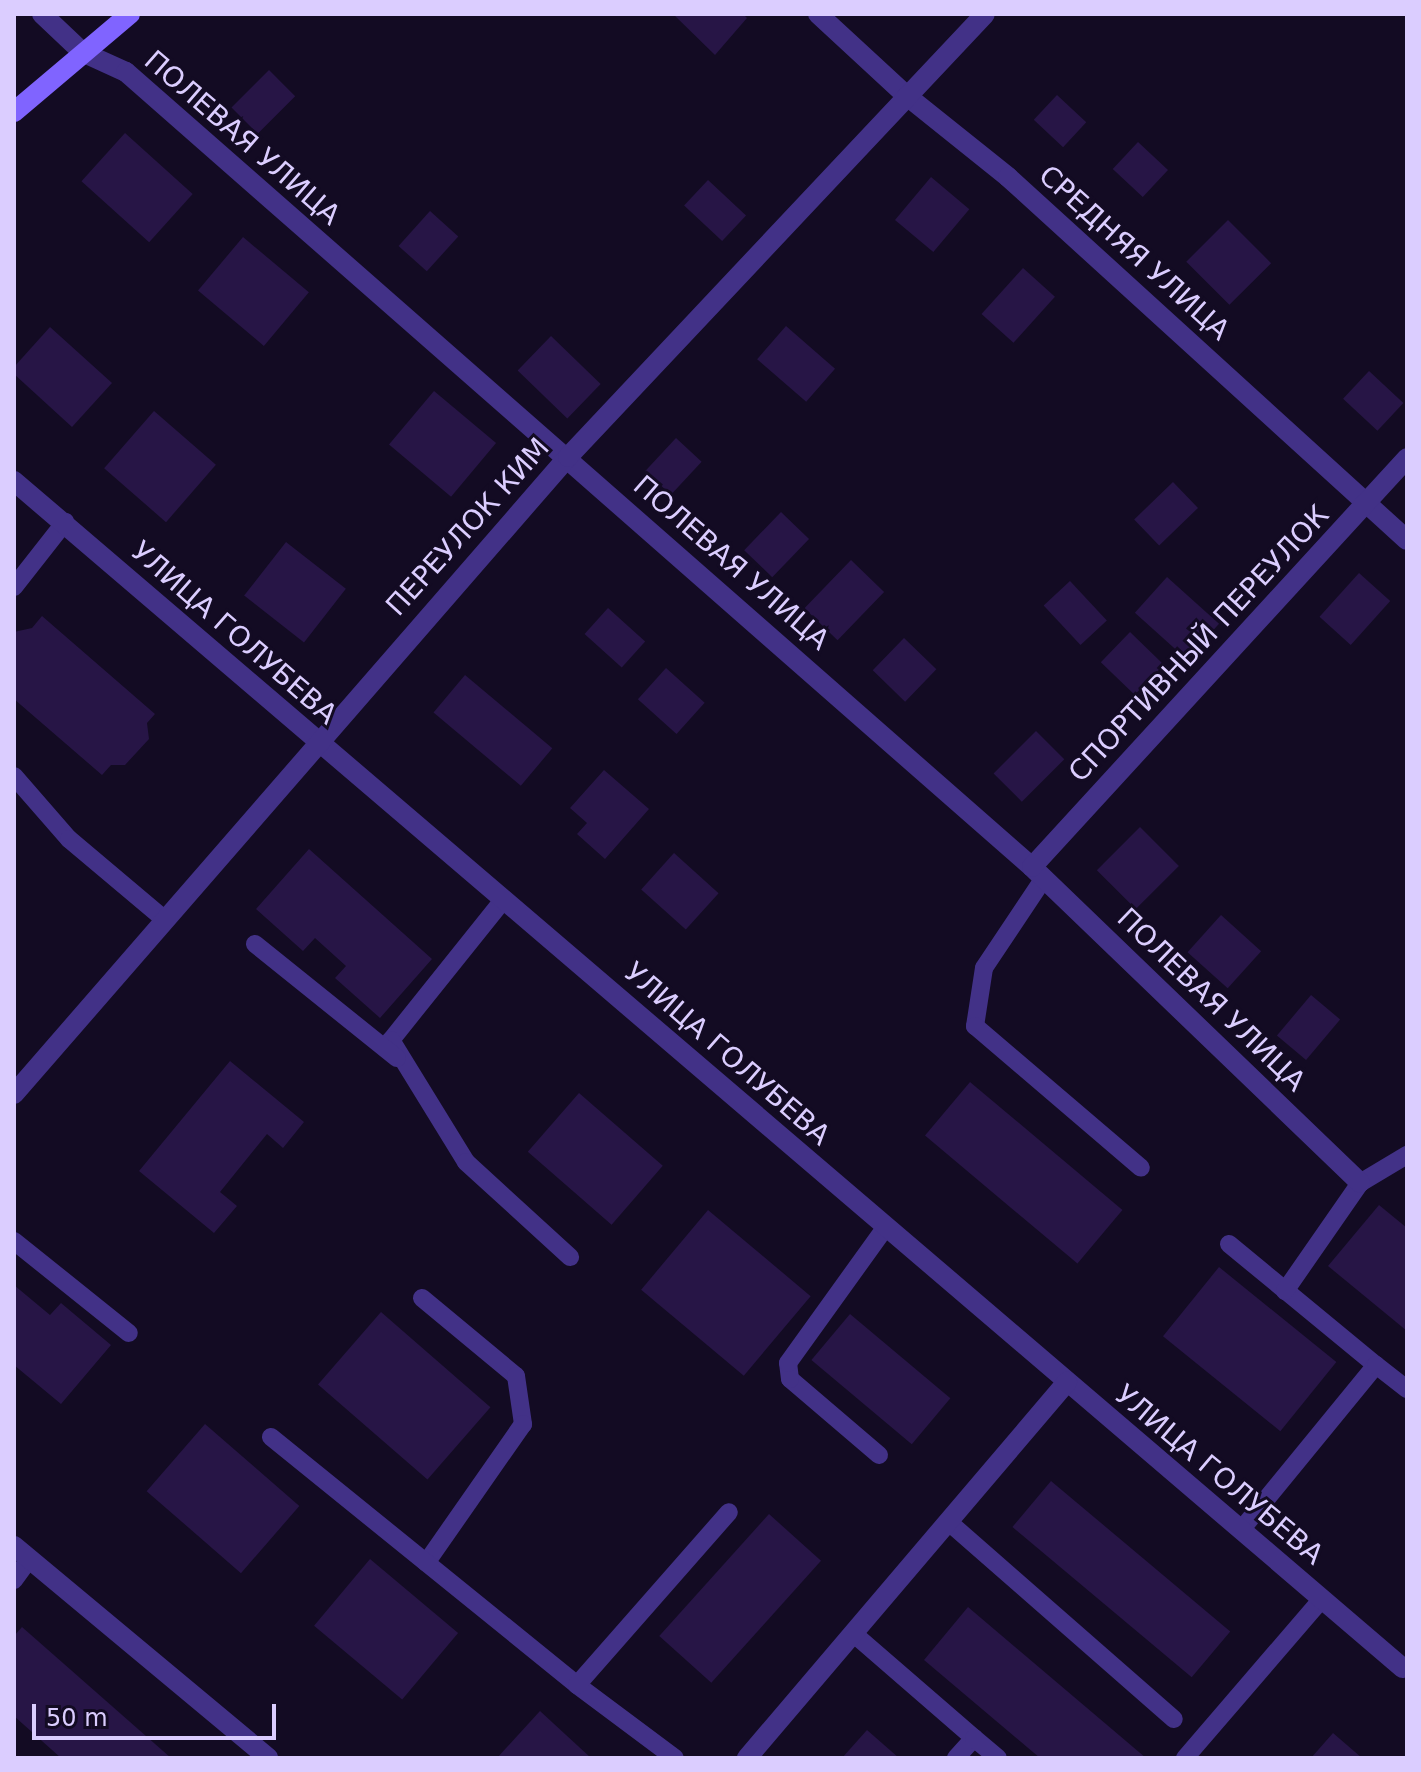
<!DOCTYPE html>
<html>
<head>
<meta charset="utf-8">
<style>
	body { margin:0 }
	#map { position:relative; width:1421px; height:1772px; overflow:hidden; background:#130b23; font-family:"DejaVu Sans",sans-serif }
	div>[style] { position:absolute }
	.building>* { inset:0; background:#271546; transform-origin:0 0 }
	.lane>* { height:18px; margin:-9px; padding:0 9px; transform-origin:9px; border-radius:9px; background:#423187 }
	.street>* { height:20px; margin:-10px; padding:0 10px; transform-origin:10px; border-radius:10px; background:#423187 }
	.secondary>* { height:20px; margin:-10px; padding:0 10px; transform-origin:10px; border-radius:10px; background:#8064ff }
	span { translate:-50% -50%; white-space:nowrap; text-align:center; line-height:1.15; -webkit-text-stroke:6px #130b23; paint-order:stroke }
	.street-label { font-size:28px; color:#dbcdff }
	.frame { position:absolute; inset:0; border:16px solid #dbcdff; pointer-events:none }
	.scale { position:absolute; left:32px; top:1704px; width:244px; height:36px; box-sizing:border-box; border:4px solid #dbcdff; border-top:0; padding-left:10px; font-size:24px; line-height:28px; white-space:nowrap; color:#dbcdff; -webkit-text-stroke:6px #130b23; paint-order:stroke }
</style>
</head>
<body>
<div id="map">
	<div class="building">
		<div style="clip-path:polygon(673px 14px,743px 14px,747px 18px,715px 55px)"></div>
		<div style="left:269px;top:70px;width:37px;height:53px;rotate:45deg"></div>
		<div style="left:1057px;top:95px;width:40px;height:34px;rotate:43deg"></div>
		<div style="left:125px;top:133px;width:91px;height:65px;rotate:42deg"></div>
		<div style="left:1138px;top:142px;width:41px;height:37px;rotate:43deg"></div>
		<div style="left:931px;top:177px;width:50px;height:56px;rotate:40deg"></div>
		<div style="left:708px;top:180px;width:52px;height:35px;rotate:43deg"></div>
		<div style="left:430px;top:211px;width:38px;height:47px;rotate:42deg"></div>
		<div style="left:1228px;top:220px;width:61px;height:59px;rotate:45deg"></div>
		<div style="left:243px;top:237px;width:86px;height:70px;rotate:40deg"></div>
		<div style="left:1023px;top:268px;width:43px;height:62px;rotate:42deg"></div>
		<div style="left:786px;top:326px;width:65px;height:44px;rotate:41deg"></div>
		<div style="clip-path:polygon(50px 327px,112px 383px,72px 427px,14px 374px,14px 367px)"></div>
		<div style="left:551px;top:336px;width:69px;height:48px;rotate:44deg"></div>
		<div style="left:1369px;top:371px;width:47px;height:38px;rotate:43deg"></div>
		<div style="left:434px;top:391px;width:81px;height:70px;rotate:40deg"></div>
		<div style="left:154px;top:411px;width:82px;height:76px;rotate:41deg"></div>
		<div style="left:676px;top:438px;width:35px;height:45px;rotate:43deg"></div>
		<div style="left:1173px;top:482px;width:36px;height:54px;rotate:46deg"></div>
		<div style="left:781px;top:512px;width:39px;height:53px;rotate:44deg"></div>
		<div style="left:286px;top:542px;width:76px;height:68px;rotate:38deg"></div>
		<div style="left:851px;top:560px;width:46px;height:67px;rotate:44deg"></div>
		<div style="left:1359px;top:573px;width:42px;height:59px;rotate:42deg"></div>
		<div style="left:1167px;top:577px;width:70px;height:48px;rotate:42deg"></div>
		<div style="left:1070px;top:581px;width:54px;height:36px;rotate:47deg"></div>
		<div style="left:608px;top:608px;width:50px;height:35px;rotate:42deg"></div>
		<div style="clip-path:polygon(42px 616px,155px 714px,147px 723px,149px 739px,125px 765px,111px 765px,102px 775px,14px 699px,14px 632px,32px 628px)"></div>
		<div style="left:1130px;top:632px;width:47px;height:42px;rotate:44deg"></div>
		<div style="left:904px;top:638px;width:45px;height:45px;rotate:44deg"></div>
		<div style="left:666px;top:668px;width:52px;height:42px;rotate:42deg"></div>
		<div style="left:465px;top:675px;width:114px;height:49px;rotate:40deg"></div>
		<div style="left:1036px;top:731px;width:40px;height:60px;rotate:45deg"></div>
		<div style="clip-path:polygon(604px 770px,649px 809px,605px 859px,577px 834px,587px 823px,570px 808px)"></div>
		<div style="left:1140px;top:827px;width:55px;height:61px;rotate:45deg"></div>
		<div style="clip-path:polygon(309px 849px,432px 959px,380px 1018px,335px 978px,346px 966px,315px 938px,303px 951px,256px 909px)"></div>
		<div style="left:674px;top:853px;width:60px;height:49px;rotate:42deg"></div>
		<div style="left:1221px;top:915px;width:54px;height:50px;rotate:42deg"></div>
		<div style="left:1311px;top:995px;width:38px;height:53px;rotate:40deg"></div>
		<div style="clip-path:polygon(230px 1061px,304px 1122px,283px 1148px,267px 1134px,220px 1192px,237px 1206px,214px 1233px,139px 1171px)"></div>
		<div style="left:970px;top:1082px;width:199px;height:70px;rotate:40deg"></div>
		<div style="left:579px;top:1093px;width:111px;height:78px;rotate:41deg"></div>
		<div style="clip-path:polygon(1379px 1205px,1407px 1228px,1407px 1331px,1328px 1266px)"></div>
		<div style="left:708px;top:1210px;width:134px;height:104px;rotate:40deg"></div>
		<div style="left:1219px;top:1267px;width:151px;height:89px;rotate:39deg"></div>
		<div style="clip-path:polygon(14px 1285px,50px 1315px,61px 1303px,111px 1345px,61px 1404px,14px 1365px)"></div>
		<div style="left:381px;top:1312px;width:145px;height:96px;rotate:41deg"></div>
		<div style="left:850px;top:1314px;width:131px;height:60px;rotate:40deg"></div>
		<div style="left:205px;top:1424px;width:125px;height:89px;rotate:41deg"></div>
		<div style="left:1051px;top:1481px;width:234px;height:60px;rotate:40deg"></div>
		<div style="left:769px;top:1514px;width:70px;height:164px;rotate:42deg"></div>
		<div style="left:370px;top:1559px;width:115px;height:87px;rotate:40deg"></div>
		<div style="clip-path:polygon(968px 1607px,1146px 1758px,1040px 1758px,924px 1660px)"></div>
		<div style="clip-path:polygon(22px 1627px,171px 1758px,61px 1758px,14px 1716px,14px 1636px)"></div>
		<div style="clip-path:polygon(540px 1711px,591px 1758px,497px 1758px)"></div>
		<div style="clip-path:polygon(867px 1730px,899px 1758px,842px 1758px)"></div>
		<div style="clip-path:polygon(1333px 1733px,1362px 1758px,1311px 1758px)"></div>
	</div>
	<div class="lane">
		<div style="left:14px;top:587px;width:83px;rotate:-51.9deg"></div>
		<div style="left:14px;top:776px;width:84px;rotate:48.9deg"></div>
		<div style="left:69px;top:839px;width:124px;rotate:40.1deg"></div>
		<div style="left:1044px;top:878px;width:108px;rotate:123.7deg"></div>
		<div style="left:984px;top:968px;width:59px;rotate:98.8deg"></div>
		<div style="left:975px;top:1026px;width:218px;rotate:40.5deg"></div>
		<div style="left:504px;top:899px;width:181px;rotate:128.7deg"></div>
		<div style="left:391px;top:1040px;width:143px;rotate:58.4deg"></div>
		<div style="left:466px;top:1162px;width:141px;rotate:42.4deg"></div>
		<div style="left:255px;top:944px;width:182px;rotate:38.8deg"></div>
		<div style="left:14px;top:1241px;width:147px;rotate:38.7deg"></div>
		<div style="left:1229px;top:1244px;width:190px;rotate:39.5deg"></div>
		<div style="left:1376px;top:1365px;width:213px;rotate:129.3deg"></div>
		<div style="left:1285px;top:1291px;width:131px;rotate:-55.2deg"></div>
		<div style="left:1360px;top:1183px;width:55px;rotate:-30.8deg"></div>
		<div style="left:422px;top:1298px;width:122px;rotate:39.7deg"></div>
		<div style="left:516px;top:1376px;width:49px;rotate:81.7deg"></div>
		<div style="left:523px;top:1424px;width:169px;rotate:124.9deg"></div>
		<div style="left:1376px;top:1365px;width:39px;rotate:38deg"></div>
		<div style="left:271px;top:1437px;width:394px;rotate:39deg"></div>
		<div style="left:577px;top:1685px;width:122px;rotate:36.7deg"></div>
		<div style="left:879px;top:1455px;width:117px;rotate:-139.5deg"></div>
		<div style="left:790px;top:1379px;width:16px;rotate:-97deg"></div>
		<div style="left:788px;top:1363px;width:166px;rotate:-54.3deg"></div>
		<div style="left:951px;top:1524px;width:296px;rotate:41.2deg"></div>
		<div style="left:14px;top:1580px;width:26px;rotate:-54deg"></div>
		<div style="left:854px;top:1634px;width:159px;rotate:40.9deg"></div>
		<div style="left:974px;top:1738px;width:27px;rotate:132deg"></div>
		<div style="left:577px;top:1685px;width:230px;rotate:-48.7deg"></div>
		<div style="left:974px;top:1738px;width:31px;rotate:40deg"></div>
		<div style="left:1185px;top:1758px;width:210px;rotate:-49.3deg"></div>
	</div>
	<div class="street">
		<div style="left:42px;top:14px;width:55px;rotate:43.5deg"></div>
		<div style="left:82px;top:52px;width:48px;rotate:24.4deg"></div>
		<div style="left:126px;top:72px;width:1205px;rotate:41.27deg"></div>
		<div style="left:1032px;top:867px;width:455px;rotate:43.9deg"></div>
		<div style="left:818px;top:14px;width:121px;rotate:42.7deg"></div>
		<div style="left:907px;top:96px;width:129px;rotate:38.7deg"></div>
		<div style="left:1008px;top:177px;width:539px;rotate:42.3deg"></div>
		<div style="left:14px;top:481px;width:1827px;rotate:40.52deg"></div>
		<div style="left:1032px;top:867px;width:555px;rotate:-47.48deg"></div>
		<div style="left:14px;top:1094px;width:844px;rotate:-48.99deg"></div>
		<div style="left:568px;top:457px;width:608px;rotate:-46.73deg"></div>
		<div style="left:14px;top:1546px;width:331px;rotate:39.8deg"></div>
		<div style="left:747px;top:1758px;width:494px;rotate:-49.6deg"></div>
	</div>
	<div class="secondary">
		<div style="left:14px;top:112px;width:152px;rotate:-40.2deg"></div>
	</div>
	<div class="street-label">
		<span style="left:242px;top:138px;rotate:41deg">ПОЛЕВАЯ УЛИЦА</span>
		<span style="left:1134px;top:253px;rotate:42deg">СРЕДНЯЯ УЛИЦА</span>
		<span style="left:468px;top:527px;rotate:-48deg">ПЕРЕУЛОК КИМ</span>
		<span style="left:731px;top:563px;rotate:41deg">ПОЛЕВАЯ УЛИЦА</span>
		<span style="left:234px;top:633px;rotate:41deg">УЛИЦА ГОЛУБЕВА</span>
		<span style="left:1199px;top:644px;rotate:-47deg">СПОРТИВНЫЙ ПЕРЕУЛОК</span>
		<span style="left:1211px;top:1000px;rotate:44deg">ПОЛЕВАЯ УЛИЦА</span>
		<span style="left:727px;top:1054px;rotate:41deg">УЛИЦА ГОЛУБЕВА</span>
		<span style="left:1219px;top:1475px;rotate:40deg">УЛИЦА ГОЛУБЕВА</span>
	</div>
	<div class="frame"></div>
	<div class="scale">50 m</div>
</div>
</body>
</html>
